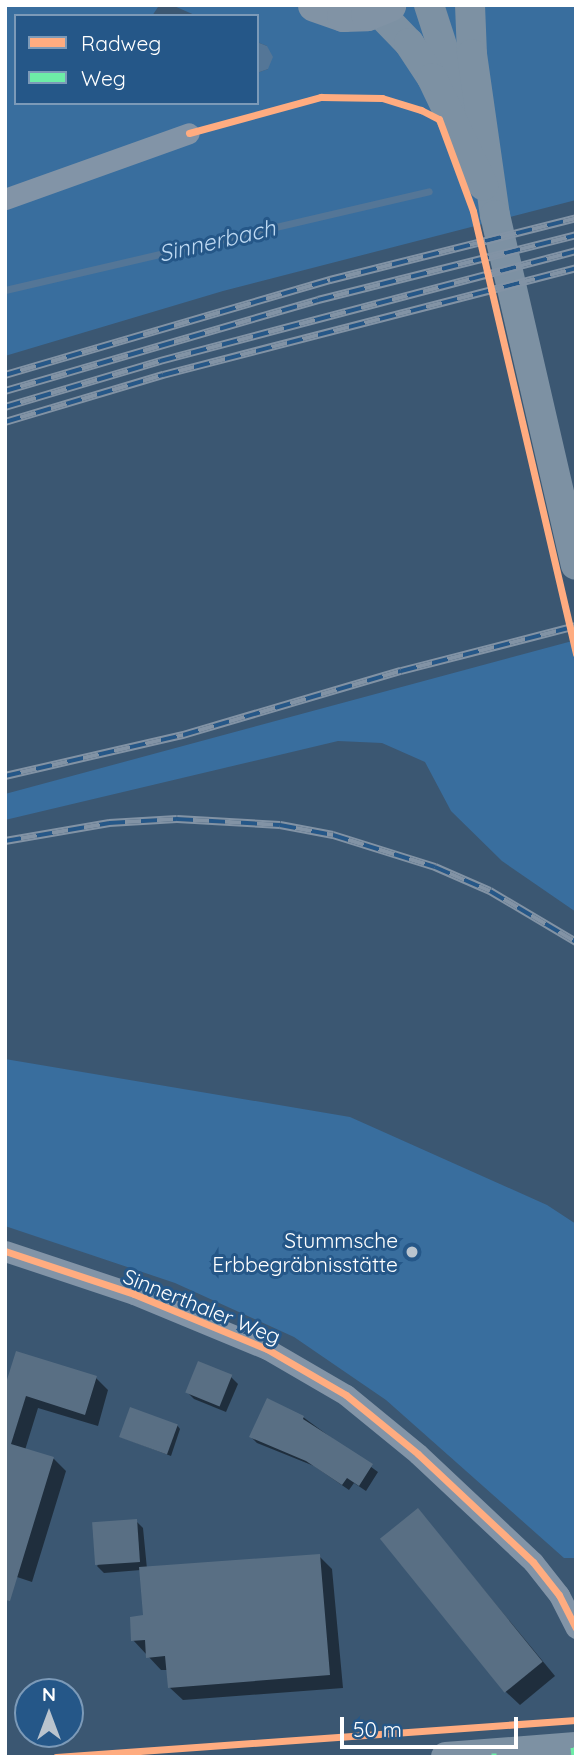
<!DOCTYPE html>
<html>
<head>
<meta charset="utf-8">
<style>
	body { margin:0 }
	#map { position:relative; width:581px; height:1762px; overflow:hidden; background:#3b5772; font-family:Quicksand,sans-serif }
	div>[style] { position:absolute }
	.green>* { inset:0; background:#396e9e }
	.water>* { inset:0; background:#547697 }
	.shadow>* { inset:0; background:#0007 }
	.stream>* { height:7px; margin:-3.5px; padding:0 3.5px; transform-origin:3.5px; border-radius:3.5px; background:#547697 }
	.building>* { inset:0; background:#596f84; transform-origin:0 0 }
	.street>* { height:21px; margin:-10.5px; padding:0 10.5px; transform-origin:10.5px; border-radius:10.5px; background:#8294a7 }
	.secondary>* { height:30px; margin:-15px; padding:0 15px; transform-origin:15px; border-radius:15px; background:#7d91a3 }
	.primary>* { height:33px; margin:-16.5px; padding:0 16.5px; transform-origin:16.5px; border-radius:16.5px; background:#8193a5 }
	.rail>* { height:8px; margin-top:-4px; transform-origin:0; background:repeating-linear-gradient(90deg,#255788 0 16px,#8293a5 0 32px); box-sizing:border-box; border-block:2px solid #8293a5 }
	.quiet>* { height:5px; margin-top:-2.5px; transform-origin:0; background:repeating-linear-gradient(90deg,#6deda7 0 10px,transparent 0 15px) }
	.cycleway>* { height:7px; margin:-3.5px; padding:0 3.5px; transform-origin:3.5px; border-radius:3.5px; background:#ffac80 }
	.dots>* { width:19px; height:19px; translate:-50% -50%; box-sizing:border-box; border:4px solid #255788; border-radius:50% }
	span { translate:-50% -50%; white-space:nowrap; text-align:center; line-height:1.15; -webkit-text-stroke:6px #255788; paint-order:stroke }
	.poi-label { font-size:21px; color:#fff }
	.right { translate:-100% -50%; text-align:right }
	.street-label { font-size:21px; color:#fff }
	.water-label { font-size:23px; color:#bdd8f1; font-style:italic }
	.frame { position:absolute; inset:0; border:7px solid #fff; pointer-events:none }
	.legend { position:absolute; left:14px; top:14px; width:245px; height:91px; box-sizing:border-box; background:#255788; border:2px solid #7c9ab8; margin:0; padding:9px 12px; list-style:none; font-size:21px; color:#fff }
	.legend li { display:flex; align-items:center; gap:14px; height:35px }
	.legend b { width:35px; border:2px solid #7c9ab8 }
	.north { position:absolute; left:14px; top:1678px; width:70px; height:70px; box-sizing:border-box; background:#255788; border:2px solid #7c9ab8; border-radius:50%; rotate:0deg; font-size:19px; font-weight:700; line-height:28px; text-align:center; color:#fff }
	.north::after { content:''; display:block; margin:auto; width:24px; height:32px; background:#bac4ce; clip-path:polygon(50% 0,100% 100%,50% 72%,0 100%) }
	.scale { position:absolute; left:340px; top:1717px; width:178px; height:32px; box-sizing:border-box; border:4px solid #fff; border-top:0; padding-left:9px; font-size:21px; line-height:24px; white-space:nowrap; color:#fff; -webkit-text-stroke:5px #255788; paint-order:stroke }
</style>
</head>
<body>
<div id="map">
	<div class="green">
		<div style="clip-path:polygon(evenodd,5px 5px,576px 5px,576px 200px,223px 291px,5px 356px,5px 5px,174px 6px,197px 16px,257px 16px,257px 42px,267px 46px,268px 69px,257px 73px,257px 103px,16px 103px,16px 16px,152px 16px,158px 7px,174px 6px)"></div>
		<div style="clip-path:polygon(576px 640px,576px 912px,502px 861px,451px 811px,425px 762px,382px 743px,338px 741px,5px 820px,5px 794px)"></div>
		<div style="clip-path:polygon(5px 1059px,350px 1117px,547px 1205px,576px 1224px,576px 1558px,564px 1558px,386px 1400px,294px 1337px,175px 1283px,5px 1226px)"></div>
	</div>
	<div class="water">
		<div style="clip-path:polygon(257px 42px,267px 46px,273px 57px,268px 69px,257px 73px)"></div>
	</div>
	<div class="shadow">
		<div style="clip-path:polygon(231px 1377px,238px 1384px,226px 1412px,194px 1399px,187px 1392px)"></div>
		<div style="clip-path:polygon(96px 1378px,108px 1390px,98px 1426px,38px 1408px,25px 1450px,54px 1459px,66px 1471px,32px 1582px,5px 1573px,5px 1392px)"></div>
		<div style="clip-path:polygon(303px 1417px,378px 1472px,366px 1491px,354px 1483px,349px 1490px,314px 1466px,257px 1443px,251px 1437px)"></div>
		<div style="clip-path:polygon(177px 1425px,180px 1429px,171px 1456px,121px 1437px)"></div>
		<div style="clip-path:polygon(418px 1510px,555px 1676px,520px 1705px,506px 1692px)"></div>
		<div style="clip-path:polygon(136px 1521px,143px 1528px,147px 1569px,319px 1556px,332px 1569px,343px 1688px,183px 1700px,169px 1687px,168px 1670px,161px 1670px,133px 1640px,145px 1617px,141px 1570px,104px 1573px,97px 1566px)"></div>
	</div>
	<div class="stream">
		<div style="left:5px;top:290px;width:435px;rotate:-13.1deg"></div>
	</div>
	<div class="building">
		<div style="clip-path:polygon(16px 1351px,97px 1376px,85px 1415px,26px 1396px,11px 1444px,54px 1457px,10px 1601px,5px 1600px,5px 1386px)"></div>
		<div style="left:198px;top:1361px;width:37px;height:34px;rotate:22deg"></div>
		<div style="clip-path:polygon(267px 1398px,304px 1416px,303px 1419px,373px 1464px,359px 1486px,347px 1478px,342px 1485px,306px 1461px,249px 1437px)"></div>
		<div style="left:130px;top:1407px;width:51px;height:32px;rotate:20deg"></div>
		<div style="left:418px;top:1508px;width:198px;height:49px;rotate:51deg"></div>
		<div style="left:137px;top:1519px;width:43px;height:45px;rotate:86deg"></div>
		<div style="clip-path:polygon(320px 1554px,330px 1675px,168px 1688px,165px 1656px,146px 1658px,145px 1640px,131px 1641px,130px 1617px,143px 1615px,139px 1567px)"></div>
	</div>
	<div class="street">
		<div style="left:5px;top:199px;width:195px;rotate:-19.7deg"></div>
		<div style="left:5px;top:1251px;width:136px;rotate:18.4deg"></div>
		<div style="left:134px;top:1294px;width:144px;rotate:22.5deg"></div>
		<div style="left:267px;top:1349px;width:91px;rotate:30.2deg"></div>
		<div style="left:346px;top:1395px;width:93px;rotate:39.3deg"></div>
		<div style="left:418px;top:1454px;width:158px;rotate:43.2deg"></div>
		<div style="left:533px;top:1562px;width:42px;rotate:51.8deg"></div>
		<div style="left:559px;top:1595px;width:37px;rotate:63deg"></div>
	</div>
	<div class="secondary">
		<div style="left:429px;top:5px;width:101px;rotate:72.1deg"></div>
		<div style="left:470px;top:5px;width:49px;rotate:87.7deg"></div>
		<div style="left:472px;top:54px;width:163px;rotate:81.9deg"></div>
		<div style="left:495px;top:215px;width:359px;rotate:77deg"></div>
		<div style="left:378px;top:11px;width:45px;rotate:45.9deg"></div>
		<div style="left:409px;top:43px;width:42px;rotate:56.7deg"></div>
		<div style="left:432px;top:78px;width:119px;rotate:64.5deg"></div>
		<div style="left:446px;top:1757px;width:130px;rotate:-4.4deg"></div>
	</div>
	<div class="primary">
		<div style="left:314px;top:5px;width:31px;rotate:19deg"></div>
		<div style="left:343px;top:15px;width:24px;rotate:-2deg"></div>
		<div style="left:367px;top:14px;width:24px;rotate:-22deg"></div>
	</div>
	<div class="rail">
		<div style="left:5px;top:375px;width:339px;rotate:-16.3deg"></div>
		<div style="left:330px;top:280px;width:254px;rotate:-14.1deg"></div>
		<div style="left:5px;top:391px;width:326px;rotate:-16.2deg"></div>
		<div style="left:318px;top:300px;width:266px;rotate:-14.1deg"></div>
		<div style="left:5px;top:407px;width:162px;rotate:-16.5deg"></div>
		<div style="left:160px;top:361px;width:430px;rotate:-14.8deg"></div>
		<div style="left:5px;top:422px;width:165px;rotate:-16.6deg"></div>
		<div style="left:163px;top:375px;width:427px;rotate:-14.5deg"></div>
		<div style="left:5px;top:776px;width:183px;rotate:-13deg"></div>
		<div style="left:183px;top:735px;width:227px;rotate:-16.4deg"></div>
		<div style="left:401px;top:671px;width:181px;rotate:-14.4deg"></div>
		<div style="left:5px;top:841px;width:106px;rotate:-9.8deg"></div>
		<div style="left:109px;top:823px;width:68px;rotate:-3.4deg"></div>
		<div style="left:177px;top:819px;width:103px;rotate:3.3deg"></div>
		<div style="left:280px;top:825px;width:54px;rotate:10.7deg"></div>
		<div style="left:333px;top:835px;width:107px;rotate:17.4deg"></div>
		<div style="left:435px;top:867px;width:60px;rotate:23.6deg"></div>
		<div style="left:490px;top:891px;width:100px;rotate:30.7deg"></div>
	</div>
	<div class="quiet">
		<div style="left:573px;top:1747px;width:10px;rotate:84deg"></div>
		<div style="left:494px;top:1757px;width:4px;rotate:-90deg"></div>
	</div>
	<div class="cycleway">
		<div style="left:189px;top:133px;width:137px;rotate:-15.3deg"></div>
		<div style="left:321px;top:97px;width:61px;rotate:0.9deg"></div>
		<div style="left:382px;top:98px;width:41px;rotate:17.1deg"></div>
		<div style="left:421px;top:110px;width:20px;rotate:27deg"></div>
		<div style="left:439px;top:119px;width:98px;rotate:69.7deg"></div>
		<div style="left:473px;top:211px;width:455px;rotate:76.9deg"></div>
		<div style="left:5px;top:1251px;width:136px;rotate:18.4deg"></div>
		<div style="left:134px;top:1294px;width:144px;rotate:22.5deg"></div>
		<div style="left:267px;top:1349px;width:91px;rotate:30.2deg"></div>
		<div style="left:346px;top:1395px;width:93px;rotate:39.3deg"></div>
		<div style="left:418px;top:1454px;width:158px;rotate:43.2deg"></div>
		<div style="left:533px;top:1562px;width:42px;rotate:51.8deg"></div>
		<div style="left:559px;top:1595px;width:37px;rotate:63deg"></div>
		<div style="left:56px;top:1757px;width:521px;rotate:-4.07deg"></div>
	</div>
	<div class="dots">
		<div style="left:412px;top:1252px;background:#bac4ce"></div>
	</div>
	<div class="poi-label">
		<span class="right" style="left:398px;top:1252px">Stummsche<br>Erbbegräbnisstätte</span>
	</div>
	<div class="street-label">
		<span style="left:202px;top:1306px;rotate:22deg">Sinnerthaler Weg</span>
	</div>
	<div class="water-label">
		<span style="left:217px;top:241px;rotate:-13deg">Sinnerbach</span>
	</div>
	<div class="frame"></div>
	<ul class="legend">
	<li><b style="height:9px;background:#ffac80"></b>Radweg</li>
	<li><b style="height:9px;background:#6deda7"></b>Weg</li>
	</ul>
	<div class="north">N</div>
	<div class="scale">50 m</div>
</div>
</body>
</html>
